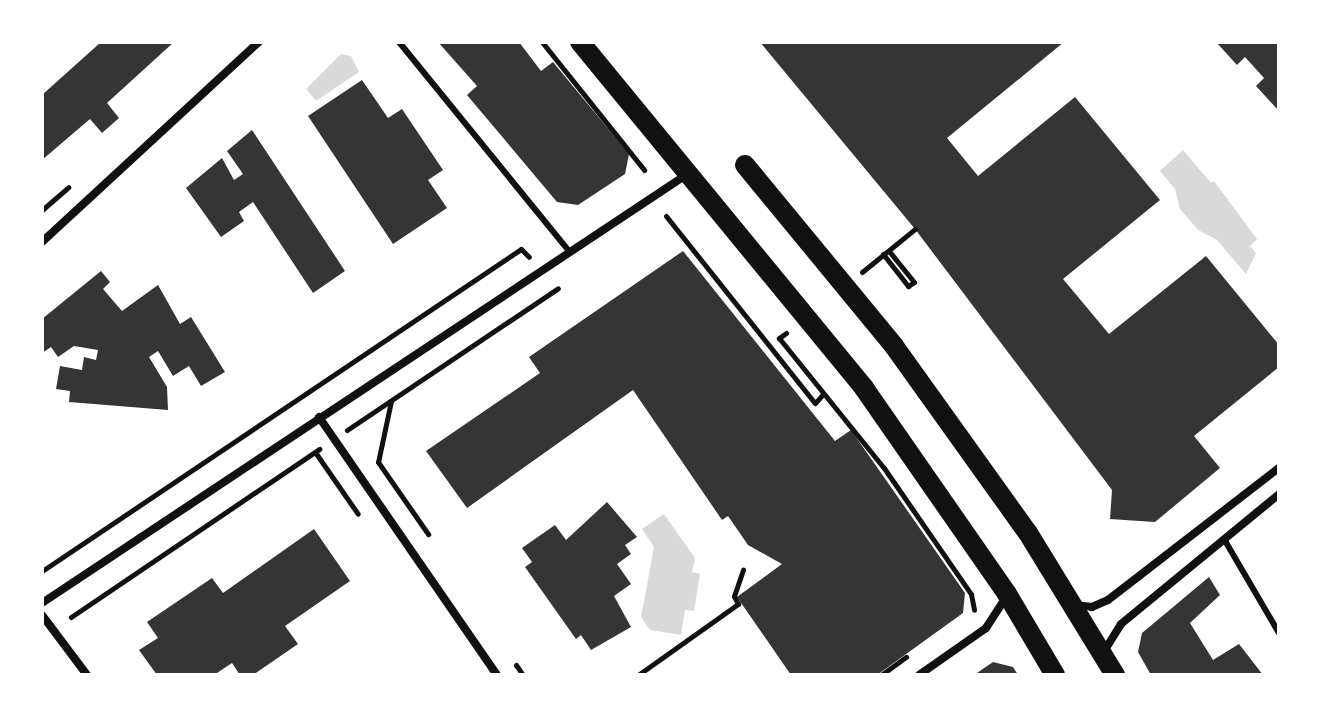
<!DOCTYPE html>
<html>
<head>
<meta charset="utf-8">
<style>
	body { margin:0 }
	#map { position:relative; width:1321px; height:717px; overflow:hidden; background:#fff; font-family:"Zilla Slab",serif }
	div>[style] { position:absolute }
	.water>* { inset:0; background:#d9d9d9 }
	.building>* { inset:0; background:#353535 }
	.path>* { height:5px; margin:-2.5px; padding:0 2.5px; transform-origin:2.5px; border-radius:2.5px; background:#111 }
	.service>* { height:6px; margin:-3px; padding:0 3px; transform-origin:3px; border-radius:3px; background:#111 }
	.minor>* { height:8px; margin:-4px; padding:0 4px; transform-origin:4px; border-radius:4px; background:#111 }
	.primary>* { height:20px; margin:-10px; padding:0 10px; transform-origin:10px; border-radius:10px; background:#111 }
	span { translate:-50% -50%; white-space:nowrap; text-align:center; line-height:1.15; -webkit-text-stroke:8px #fff; paint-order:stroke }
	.frame { position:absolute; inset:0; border:44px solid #fff; pointer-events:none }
</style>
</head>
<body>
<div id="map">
	<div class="water">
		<div style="clip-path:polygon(341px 54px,351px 56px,359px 72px,316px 101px,306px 89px)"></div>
		<div style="clip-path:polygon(1183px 150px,1211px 183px,1214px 181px,1257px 239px,1250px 246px,1256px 253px,1246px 274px,1217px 240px,1198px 230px,1180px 209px,1175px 189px,1160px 171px)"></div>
		<div style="clip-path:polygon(664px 514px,695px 558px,692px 572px,700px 574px,694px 611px,685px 610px,681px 635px,650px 630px,641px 617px,654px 547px,642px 529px)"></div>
	</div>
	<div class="building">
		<div style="clip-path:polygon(101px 42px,174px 42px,107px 103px,119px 118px,102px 133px,90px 119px,42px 160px,42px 95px)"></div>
		<div style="clip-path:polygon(438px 42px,519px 42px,541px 71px,553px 62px,629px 154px,625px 174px,578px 205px,557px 202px,467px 95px,477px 86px)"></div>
		<div style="clip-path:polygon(760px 42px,1064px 42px,947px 138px,978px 176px,1075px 97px,1160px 200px,1063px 279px,1109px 334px,1206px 256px,1279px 345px,1279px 367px,1194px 436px,1220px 468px,1155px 522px,1110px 519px,1112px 490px,915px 229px)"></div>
		<div style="clip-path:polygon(1216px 42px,1279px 42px,1279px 111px,1256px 86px,1264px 78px,1245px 57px,1237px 65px)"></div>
		<div style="clip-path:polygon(362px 80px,388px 118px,402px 109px,443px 170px,428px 180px,447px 208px,393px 244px,308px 116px)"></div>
		<div style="clip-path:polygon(252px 130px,345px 271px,313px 293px,253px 202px,239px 212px,244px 221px,221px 237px,186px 188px,222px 158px,234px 180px,243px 174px,227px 151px)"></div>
		<div style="clip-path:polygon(683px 251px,835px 441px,851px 430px,965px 593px,963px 613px,877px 675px,791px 675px,737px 597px,782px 564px,748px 545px,728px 516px,722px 520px,633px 390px,467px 508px,426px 451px,540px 373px,529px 357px)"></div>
		<div style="clip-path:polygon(101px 271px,110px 282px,103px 289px,122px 311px,158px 285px,180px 324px,191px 317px,225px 372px,201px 386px,189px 366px,173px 376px,158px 351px,149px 357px,167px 387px,168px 410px,69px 402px,70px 391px,56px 389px,60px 366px,82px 370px,84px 357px,96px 360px,98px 350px,74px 346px,58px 357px,51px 347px,42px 353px,42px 319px)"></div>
		<div style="clip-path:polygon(607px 502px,637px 537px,625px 545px,631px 554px,617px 564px,631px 584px,614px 596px,631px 627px,591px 650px,581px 635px,576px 639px,525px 567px,532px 562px,522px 548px,555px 525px,566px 540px)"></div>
		<div style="clip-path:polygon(314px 529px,350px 581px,285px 626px,298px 644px,253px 675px,240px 675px,232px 663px,214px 675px,157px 675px,139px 650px,158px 638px,147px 622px,212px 578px,223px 593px)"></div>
		<div style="clip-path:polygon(1209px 577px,1220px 595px,1190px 623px,1213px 660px,1239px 644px,1263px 675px,1151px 675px,1138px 652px,1142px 633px)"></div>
		<div style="clip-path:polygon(993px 662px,1013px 667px,1018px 675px,974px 675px)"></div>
	</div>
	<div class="path">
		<div style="left:542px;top:42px;width:164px;rotate:51.4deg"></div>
		<div style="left:42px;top:210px;width:35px;rotate:-41deg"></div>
		<div style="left:666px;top:216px;width:239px;rotate:51.5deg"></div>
		<div style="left:815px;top:403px;width:12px;rotate:-48deg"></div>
		<div style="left:883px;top:254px;width:41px;rotate:52deg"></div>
		<div style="left:908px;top:286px;width:7px;rotate:-34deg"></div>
		<div style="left:914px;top:282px;width:40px;rotate:-129deg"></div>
		<div style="left:862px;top:272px;width:68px;rotate:-39.1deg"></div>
		<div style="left:786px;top:333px;width:9px;rotate:144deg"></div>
		<div style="left:779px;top:338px;width:167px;rotate:51.1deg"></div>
		<div style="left:884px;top:468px;width:153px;rotate:55.4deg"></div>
		<div style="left:971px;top:594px;width:16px;rotate:79deg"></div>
		<div style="left:391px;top:401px;width:62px;rotate:102deg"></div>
		<div style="left:378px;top:462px;width:88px;rotate:55.2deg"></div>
		<div style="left:347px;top:430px;width:254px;rotate:-33.9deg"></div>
		<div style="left:315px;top:452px;width:75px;rotate:55.3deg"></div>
		<div style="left:42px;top:571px;width:577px;rotate:-33.91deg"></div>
		<div style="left:521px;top:249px;width:11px;rotate:45deg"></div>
		<div style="left:71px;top:617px;width:300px;rotate:-34.1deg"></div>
		<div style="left:516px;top:665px;width:12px;rotate:55deg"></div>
		<div style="left:638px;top:675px;width:123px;rotate:-35.4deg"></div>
		<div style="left:738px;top:604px;width:9px;rotate:-117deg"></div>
		<div style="left:734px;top:596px;width:28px;rotate:-71deg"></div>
		<div style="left:881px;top:675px;width:31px;rotate:-36deg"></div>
	</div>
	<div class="service">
		<div style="left:399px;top:42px;width:268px;rotate:50.9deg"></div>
		<div style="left:1224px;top:539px;width:109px;rotate:59.7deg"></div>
	</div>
	<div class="minor">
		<div style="left:42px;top:242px;width:295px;rotate:-42.7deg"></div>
		<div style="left:319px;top:417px;width:313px;rotate:55.4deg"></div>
		<div style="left:42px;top:603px;width:773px;rotate:-33.61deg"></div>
		<div style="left:1074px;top:605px;width:18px;rotate:6deg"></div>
		<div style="left:1092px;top:607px;width:17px;rotate:-24deg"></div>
		<div style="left:1108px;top:600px;width:216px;rotate:-37.7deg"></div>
		<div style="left:42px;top:615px;width:75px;rotate:53.1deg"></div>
		<div style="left:1103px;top:653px;width:34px;rotate:-58deg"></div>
		<div style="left:1121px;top:624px;width:205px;rotate:-39.4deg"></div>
		<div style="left:919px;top:675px;width:82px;rotate:-35deg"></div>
		<div style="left:986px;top:628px;width:37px;rotate:-57deg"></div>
	</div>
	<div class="primary">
		<div style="left:580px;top:42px;width:448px;rotate:50.6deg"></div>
		<div style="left:864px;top:388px;width:251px;rotate:55.2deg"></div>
		<div style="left:1007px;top:594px;width:94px;rotate:59.3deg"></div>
		<div style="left:745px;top:165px;width:234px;rotate:50.5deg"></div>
		<div style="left:894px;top:346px;width:230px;rotate:54.4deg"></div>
		<div style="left:1028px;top:533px;width:167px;rotate:58.5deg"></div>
	</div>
	<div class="frame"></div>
</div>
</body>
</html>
